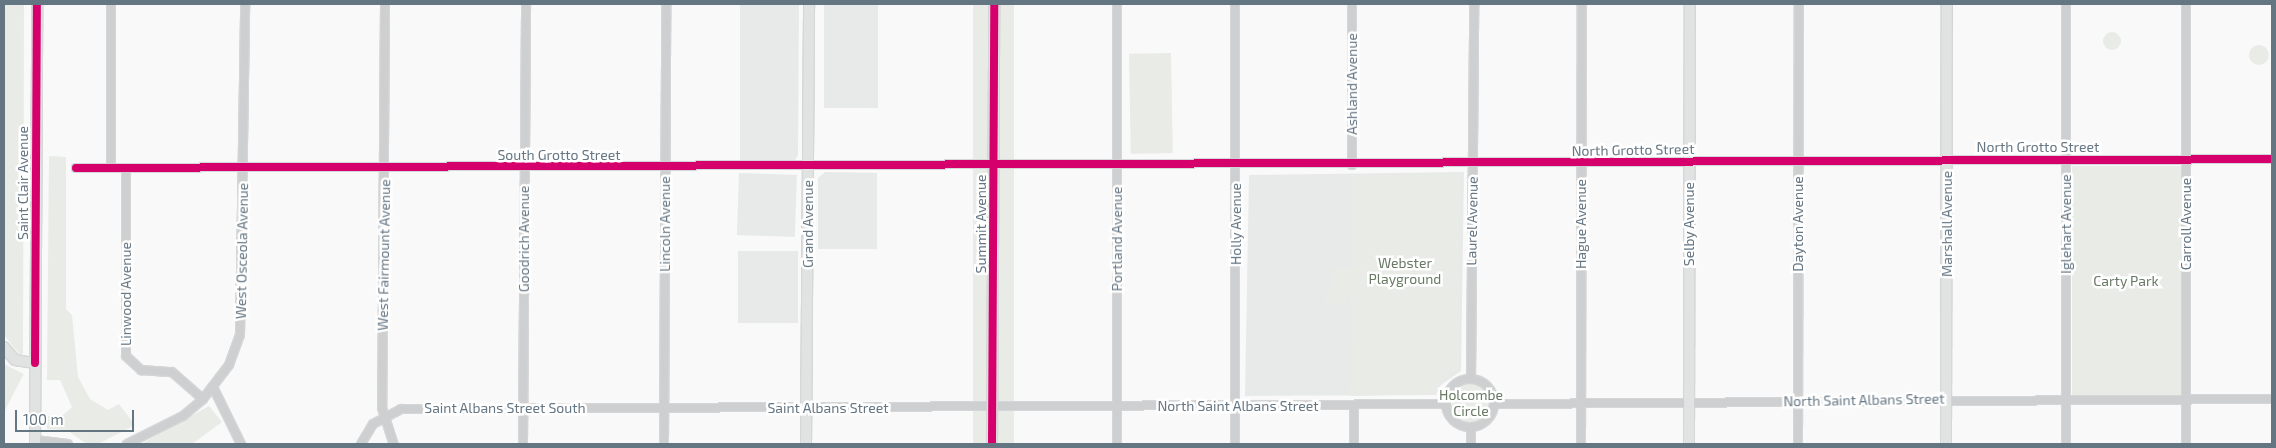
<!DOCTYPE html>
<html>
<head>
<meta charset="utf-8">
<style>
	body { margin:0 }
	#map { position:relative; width:2276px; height:448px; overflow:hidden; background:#f9f9f9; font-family:"Exo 2",sans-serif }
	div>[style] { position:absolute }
	.built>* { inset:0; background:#e8e9e9; transform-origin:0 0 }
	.green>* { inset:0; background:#e8ebe6; transform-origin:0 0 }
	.round { border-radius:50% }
	.roads { filter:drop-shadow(1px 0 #d5d6d7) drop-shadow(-1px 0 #d5d6d7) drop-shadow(0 1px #d5d6d7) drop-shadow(0 -1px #d5d6d7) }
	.street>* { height:8px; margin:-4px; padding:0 4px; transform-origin:4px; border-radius:4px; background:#cecfd0 }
	.street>.ring { margin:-4px; padding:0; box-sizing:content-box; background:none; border:8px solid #cecfd0; border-radius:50% }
	.secondary>* { height:10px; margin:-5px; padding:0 5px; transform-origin:5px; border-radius:5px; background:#e1e2e2 }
	.cycleway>* { height:8px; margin:-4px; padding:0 4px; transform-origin:4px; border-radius:4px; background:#d6006c }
	span { translate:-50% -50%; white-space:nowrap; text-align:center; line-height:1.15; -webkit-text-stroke:5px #fff; paint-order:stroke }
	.street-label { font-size:14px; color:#657683 }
	.park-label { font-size:14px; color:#687a64 }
	.frame { position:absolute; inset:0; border:5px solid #657683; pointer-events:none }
	.scale { position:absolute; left:15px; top:410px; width:119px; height:22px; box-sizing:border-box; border:2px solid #657683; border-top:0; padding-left:6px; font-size:15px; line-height:18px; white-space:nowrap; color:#657683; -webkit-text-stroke:4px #fff; paint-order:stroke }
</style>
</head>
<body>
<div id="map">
	<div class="built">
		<div style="clip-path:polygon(740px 4px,799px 4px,798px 156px,794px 161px,740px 161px)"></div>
		<div style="left:824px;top:4px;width:54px;height:104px"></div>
		<div style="clip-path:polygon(825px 172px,877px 173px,877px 249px,818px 249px,818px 178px)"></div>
		<div style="clip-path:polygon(1464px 172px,1461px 371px,1441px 385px,1436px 395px,1245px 396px,1249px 175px)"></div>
		<div style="left:739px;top:173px;width:58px;height:62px;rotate:2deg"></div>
		<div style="left:738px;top:251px;width:60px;height:72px"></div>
	</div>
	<div class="green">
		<div style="clip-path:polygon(4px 4px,24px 4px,23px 354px,20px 355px,4px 335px)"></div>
		<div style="left:973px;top:4px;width:41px;height:440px"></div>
		<div class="round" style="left:2103px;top:32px;width:18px;height:18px"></div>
		<div class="round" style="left:2249px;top:45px;width:20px;height:20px"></div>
		<div style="left:1171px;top:53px;width:100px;height:42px;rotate:89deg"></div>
		<div style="clip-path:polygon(49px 156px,66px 157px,66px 309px,72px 315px,78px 377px,90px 399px,108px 410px,119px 404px,135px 425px,98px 444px,87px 444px,67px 430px,47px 429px,47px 416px,63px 415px,72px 407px,60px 380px,47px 380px)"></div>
		<div style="left:2181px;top:166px;width:229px;height:109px;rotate:90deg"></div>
		<div style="clip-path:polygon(1460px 174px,1459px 368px,1439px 382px,1434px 394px,1350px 396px,1351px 299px,1346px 299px,1346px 306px,1325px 304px,1334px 269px,1351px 268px,1351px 175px)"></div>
		<div style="left:4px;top:364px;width:22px;height:80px;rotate:27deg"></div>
		<div class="round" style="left:1452px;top:384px;width:38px;height:38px"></div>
		<div style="clip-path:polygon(209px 406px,222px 422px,192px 444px,141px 444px)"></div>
	</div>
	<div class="roads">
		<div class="street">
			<div style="left:385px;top:4px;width:404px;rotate:90.4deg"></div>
			<div style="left:382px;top:408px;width:38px;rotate:72deg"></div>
			<div style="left:1235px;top:4px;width:440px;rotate:90deg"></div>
			<div style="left:1352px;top:165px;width:161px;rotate:-90deg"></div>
			<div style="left:76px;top:168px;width:2196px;rotate:-0.23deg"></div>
			<div style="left:111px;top:168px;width:164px;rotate:-90deg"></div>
			<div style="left:126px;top:168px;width:188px;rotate:90deg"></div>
			<div style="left:126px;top:356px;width:21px;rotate:43deg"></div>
			<div style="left:141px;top:370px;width:31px;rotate:4deg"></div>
			<div style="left:172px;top:372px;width:41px;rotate:41.1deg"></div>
			<div style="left:1471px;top:378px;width:374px;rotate:-89.5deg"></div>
			<div class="ring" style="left:1446px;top:379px;width:40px;height:40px"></div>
			<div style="left:213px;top:387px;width:64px;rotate:63.8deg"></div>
			<div style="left:1495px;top:404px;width:777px;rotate:-0.37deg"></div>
			<div style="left:1354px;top:405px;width:39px;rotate:90deg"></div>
			<div style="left:1471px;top:427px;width:17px;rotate:90deg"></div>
			<div style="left:35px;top:440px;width:33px;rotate:7deg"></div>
			<div style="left:127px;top:444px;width:63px;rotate:-26.6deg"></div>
			<div style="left:183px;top:416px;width:26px;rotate:-40deg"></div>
			<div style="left:203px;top:399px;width:43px;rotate:-52.6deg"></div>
			<div style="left:229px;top:365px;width:32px;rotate:-70deg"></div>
			<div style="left:240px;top:335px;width:331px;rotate:-89.1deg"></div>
			<div style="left:361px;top:444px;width:23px;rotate:-59deg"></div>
			<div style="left:373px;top:424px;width:32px;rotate:-28deg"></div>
			<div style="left:401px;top:409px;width:1044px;rotate:-0.27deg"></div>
			<div style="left:523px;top:444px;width:440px;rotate:-89.6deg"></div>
			<div style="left:664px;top:444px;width:440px;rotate:-89.7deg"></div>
			<div style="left:1117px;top:444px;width:440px;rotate:-90deg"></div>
			<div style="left:1581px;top:444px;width:440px;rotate:-89.9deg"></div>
			<div style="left:1798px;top:444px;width:440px;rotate:-89.9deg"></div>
			<div style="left:2066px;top:444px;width:440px;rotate:-90deg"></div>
			<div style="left:2186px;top:444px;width:440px;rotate:-90deg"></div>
		</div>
		<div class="secondary">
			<div style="left:4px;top:347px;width:17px;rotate:50deg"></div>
			<div style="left:15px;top:360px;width:20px;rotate:9deg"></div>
			<div style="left:35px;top:444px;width:440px;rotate:-89.7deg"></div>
			<div style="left:806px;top:444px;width:440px;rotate:-89.6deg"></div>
			<div style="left:992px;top:444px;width:440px;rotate:-89.7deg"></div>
			<div style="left:1689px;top:444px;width:440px;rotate:-89.9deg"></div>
			<div style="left:1946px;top:444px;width:440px;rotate:-89.9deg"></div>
		</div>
	</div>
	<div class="cycleway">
		<div style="left:76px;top:168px;width:2196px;rotate:-0.23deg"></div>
		<div style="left:35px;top:363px;width:359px;rotate:-89.7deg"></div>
		<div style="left:992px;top:444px;width:440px;rotate:-89.7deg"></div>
	</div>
	<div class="street-label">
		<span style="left:1352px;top:84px;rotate:-90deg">Ashland Avenue</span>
		<span style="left:2038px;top:147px">North Grotto Street</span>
		<span style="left:1633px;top:150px;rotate:-1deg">North Grotto Street</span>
		<span style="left:559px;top:155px">South Grotto Street</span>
		<span style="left:23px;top:183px;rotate:-90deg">Saint Clair Avenue</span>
		<span style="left:1472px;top:221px;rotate:-89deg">Laurel Avenue</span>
		<span style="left:665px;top:224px;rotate:-90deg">Lincoln Avenue</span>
		<span style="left:808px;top:224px;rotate:-90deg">Grand Avenue</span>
		<span style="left:981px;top:224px;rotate:-90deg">Summit Avenue</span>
		<span style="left:1236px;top:224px;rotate:-90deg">Holly Avenue</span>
		<span style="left:1581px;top:224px;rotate:-90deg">Hague Avenue</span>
		<span style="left:1689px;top:224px;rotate:-90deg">Selby Avenue</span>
		<span style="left:1798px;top:224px;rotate:-90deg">Dayton Avenue</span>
		<span style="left:1947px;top:224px;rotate:-90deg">Marshall Avenue</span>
		<span style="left:2066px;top:224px;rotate:-90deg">Iglehart Avenue</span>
		<span style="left:2186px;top:224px;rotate:-90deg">Carroll Avenue</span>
		<span style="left:524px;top:239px;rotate:-90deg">Goodrich Avenue</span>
		<span style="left:1117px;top:239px;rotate:-90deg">Portland Avenue</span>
		<span style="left:242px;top:251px;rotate:-89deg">West Osceola Avenue</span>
		<span style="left:384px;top:255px;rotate:-89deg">West Fairmount Avenue</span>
		<span style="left:126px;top:294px;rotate:-90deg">Linwood Avenue</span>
		<span style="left:1864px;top:400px;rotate:-1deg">North Saint Albans Street</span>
		<span style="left:1238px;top:406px">North Saint Albans Street</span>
		<span style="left:505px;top:408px">Saint Albans Street South</span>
		<span style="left:828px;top:408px">Saint Albans Street</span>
	</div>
	<div class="park-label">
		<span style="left:1405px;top:271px">Webster<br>Playground</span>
		<span style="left:2126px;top:281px">Carty Park</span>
		<span style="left:1471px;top:403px">Holcombe<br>Circle</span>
	</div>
	<div class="frame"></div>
	<div class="scale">100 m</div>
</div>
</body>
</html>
